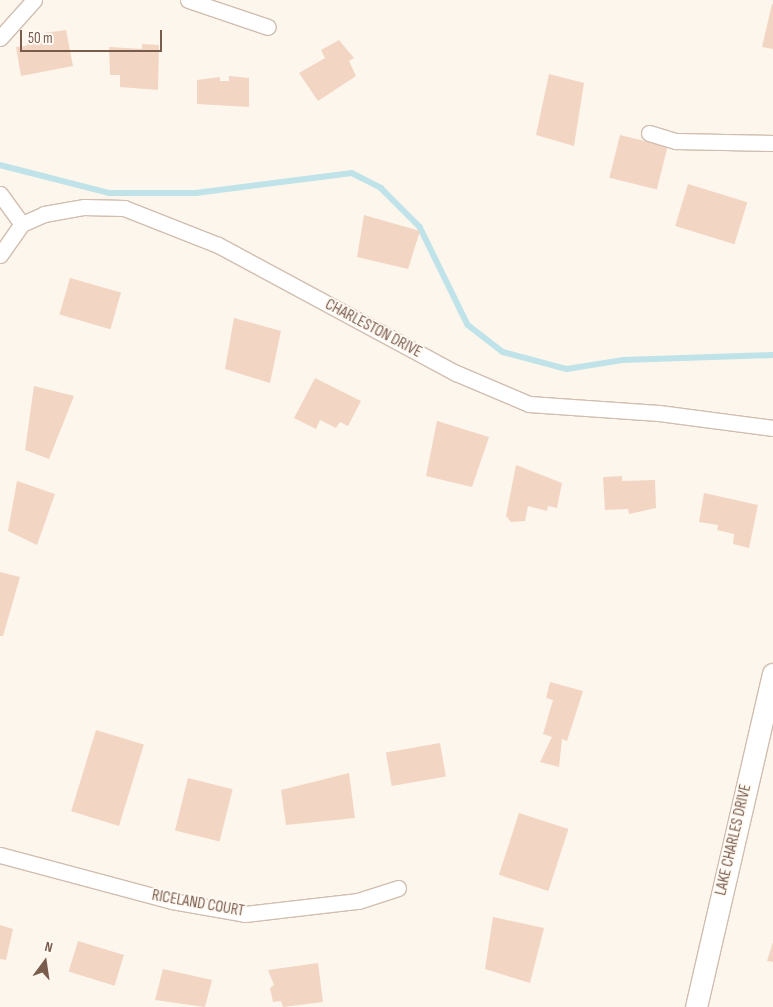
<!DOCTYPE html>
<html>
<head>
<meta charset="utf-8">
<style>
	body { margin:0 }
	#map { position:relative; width:773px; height:1007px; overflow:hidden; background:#fdf6ec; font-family:"Sofia Sans Condensed",sans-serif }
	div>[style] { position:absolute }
	.stream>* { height:5.5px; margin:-2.75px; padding:0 2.75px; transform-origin:2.75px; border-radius:2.75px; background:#bfe3e8 }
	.building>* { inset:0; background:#f3d5c3; transform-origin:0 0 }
	.roads { filter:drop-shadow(1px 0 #d1beb0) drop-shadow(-1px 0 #d1beb0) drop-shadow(0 1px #d1beb0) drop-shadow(0 -1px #d1beb0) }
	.street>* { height:15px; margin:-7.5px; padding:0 7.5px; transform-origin:7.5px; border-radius:7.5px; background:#fff }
	.secondary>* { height:21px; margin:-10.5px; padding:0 10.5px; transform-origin:10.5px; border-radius:10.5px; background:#fff }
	span { translate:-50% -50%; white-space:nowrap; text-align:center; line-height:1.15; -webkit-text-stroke:4px #fffaf3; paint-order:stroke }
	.street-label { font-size:16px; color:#7a5c4d }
	.north { position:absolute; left:20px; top:937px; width:50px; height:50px; -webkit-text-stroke:4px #fffaf3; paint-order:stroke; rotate:14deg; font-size:14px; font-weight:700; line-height:20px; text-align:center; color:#7a5c4d }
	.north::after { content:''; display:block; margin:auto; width:18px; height:22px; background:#7a5c4d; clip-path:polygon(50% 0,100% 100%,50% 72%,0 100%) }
	.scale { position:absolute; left:20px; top:30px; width:142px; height:22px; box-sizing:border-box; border:2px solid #7a5c4d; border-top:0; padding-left:6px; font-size:15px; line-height:18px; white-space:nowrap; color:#7a5c4d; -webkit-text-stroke:4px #fffaf3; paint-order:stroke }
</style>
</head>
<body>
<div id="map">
	<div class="stream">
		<div style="left:0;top:165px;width:113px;rotate:14.4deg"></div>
		<div style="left:109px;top:193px;width:87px"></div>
		<div style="left:196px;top:193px;width:157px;rotate:-7.3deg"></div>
		<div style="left:352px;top:173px;width:33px;rotate:27deg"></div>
		<div style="left:381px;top:188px;width:55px;rotate:45deg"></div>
		<div style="left:420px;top:227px;width:109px;rotate:63.9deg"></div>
		<div style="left:468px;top:325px;width:44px;rotate:37.6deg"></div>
		<div style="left:503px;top:352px;width:66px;rotate:14.9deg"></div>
		<div style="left:567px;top:369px;width:57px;rotate:-9.1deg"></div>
		<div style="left:623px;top:360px;width:150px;rotate:-1.9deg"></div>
	</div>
	<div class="building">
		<div style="clip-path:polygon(772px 4px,773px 4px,773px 49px,762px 47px)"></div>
		<div style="clip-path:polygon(66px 30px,73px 66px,21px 76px,16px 47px,26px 46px,31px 41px,29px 35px)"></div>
		<div style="clip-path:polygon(339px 40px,354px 58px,349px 61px,356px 76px,318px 101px,299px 73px,325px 58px,321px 50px)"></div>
		<div style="clip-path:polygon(142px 44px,159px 45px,158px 90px,120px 87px,120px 75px,110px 75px,109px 47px,142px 49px)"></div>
		<div style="clip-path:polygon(549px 74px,584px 83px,574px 146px,536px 135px)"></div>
		<div style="clip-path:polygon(229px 76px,249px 78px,249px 107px,197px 104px,197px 80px,220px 77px,220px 81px,229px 81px)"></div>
		<div style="left:620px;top:135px;width:49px;height:44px;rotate:14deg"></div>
		<div style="left:688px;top:184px;width:62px;height:44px;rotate:17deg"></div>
		<div style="clip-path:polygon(364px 215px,420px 231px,408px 269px,357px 257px)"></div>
		<div style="left:70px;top:278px;width:53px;height:38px;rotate:16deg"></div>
		<div style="clip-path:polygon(234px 318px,281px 331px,270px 383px,225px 369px)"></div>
		<div style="clip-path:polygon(315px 378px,361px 401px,348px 426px,340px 422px,336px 428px,320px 420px,316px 429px,294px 418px)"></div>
		<div style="clip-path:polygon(34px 386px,74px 396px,49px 459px,25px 450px)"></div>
		<div style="clip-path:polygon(437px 421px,489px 437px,472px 487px,426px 476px)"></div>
		<div style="clip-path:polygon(516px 465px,562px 483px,557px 508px,548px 506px,547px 511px,528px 506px,525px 521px,511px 522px,506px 516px)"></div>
		<div style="clip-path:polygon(622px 476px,622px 481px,655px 480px,656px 508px,629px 514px,628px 509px,605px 510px,603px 477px)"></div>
		<div style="clip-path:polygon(17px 481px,55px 494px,37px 545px,8px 531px)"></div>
		<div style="clip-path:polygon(704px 493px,758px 505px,749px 548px,733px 544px,734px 534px,717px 530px,718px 525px,699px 522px)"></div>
		<div style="clip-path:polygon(0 572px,20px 577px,3px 636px,0 636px)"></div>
		<div style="clip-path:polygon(550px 682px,583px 691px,567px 741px,562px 739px,559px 767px,540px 762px,552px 737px,543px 734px,553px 700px,546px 698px)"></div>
		<div style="left:96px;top:730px;width:50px;height:85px;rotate:17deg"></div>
		<div style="left:440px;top:743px;width:34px;height:55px;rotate:80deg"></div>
		<div style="clip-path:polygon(349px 773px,355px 818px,286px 825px,281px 790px)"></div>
		<div style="left:188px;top:778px;width:46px;height:54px;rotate:14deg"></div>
		<div style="left:519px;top:813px;width:52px;height:65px;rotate:18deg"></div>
		<div style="clip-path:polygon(493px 917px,544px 928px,530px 983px,485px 969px)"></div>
		<div style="clip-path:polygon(0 925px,13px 929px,6px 960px,0 959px)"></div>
		<div style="left:78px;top:941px;width:48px;height:32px;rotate:17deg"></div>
		<div style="clip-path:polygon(773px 942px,773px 962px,767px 961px)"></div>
		<div style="clip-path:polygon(318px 963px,323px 1002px,283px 1007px,281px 1001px,273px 1002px,270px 988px,274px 985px,268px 970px)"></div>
		<div style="clip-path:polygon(163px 969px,212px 980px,205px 1007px,155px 1000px)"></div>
	</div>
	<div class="roads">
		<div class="street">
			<div style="left:188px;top:0;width:84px;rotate:18.6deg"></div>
			<div style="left:0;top:38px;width:51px;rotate:-48.2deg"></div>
			<div style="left:649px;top:133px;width:28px;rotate:17deg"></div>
			<div style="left:676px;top:141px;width:97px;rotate:1.2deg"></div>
			<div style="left:0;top:194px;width:37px;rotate:54deg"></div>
			<div style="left:0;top:255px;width:38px;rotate:-55deg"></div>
			<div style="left:22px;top:224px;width:24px;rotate:-24deg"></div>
			<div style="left:44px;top:214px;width:41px;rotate:-9.9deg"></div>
			<div style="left:84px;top:207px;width:40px;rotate:1.4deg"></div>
			<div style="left:124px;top:208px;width:101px;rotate:21.5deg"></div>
			<div style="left:218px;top:245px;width:270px;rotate:28.3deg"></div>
			<div style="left:456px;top:373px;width:79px;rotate:23deg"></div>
			<div style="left:529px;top:404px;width:130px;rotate:4deg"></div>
			<div style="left:659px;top:413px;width:115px;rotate:7.5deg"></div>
			<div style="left:0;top:855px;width:178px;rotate:15deg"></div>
			<div style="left:172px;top:901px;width:74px;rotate:10.1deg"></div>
			<div style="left:245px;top:914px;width:114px;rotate:-6.6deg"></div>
			<div style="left:358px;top:901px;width:42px;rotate:-18deg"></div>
		</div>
		<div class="secondary">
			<div style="left:696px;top:1007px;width:342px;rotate:-77deg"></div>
		</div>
	</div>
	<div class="street-label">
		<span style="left:373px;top:329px;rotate:28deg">CHARLESTON DRIVE</span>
		<span style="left:734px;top:840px;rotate:-77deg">LAKE CHARLES DRIVE</span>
		<span style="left:198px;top:904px;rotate:10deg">RICELAND COURT</span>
	</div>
	<div class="north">N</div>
	<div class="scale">50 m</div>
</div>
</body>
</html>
